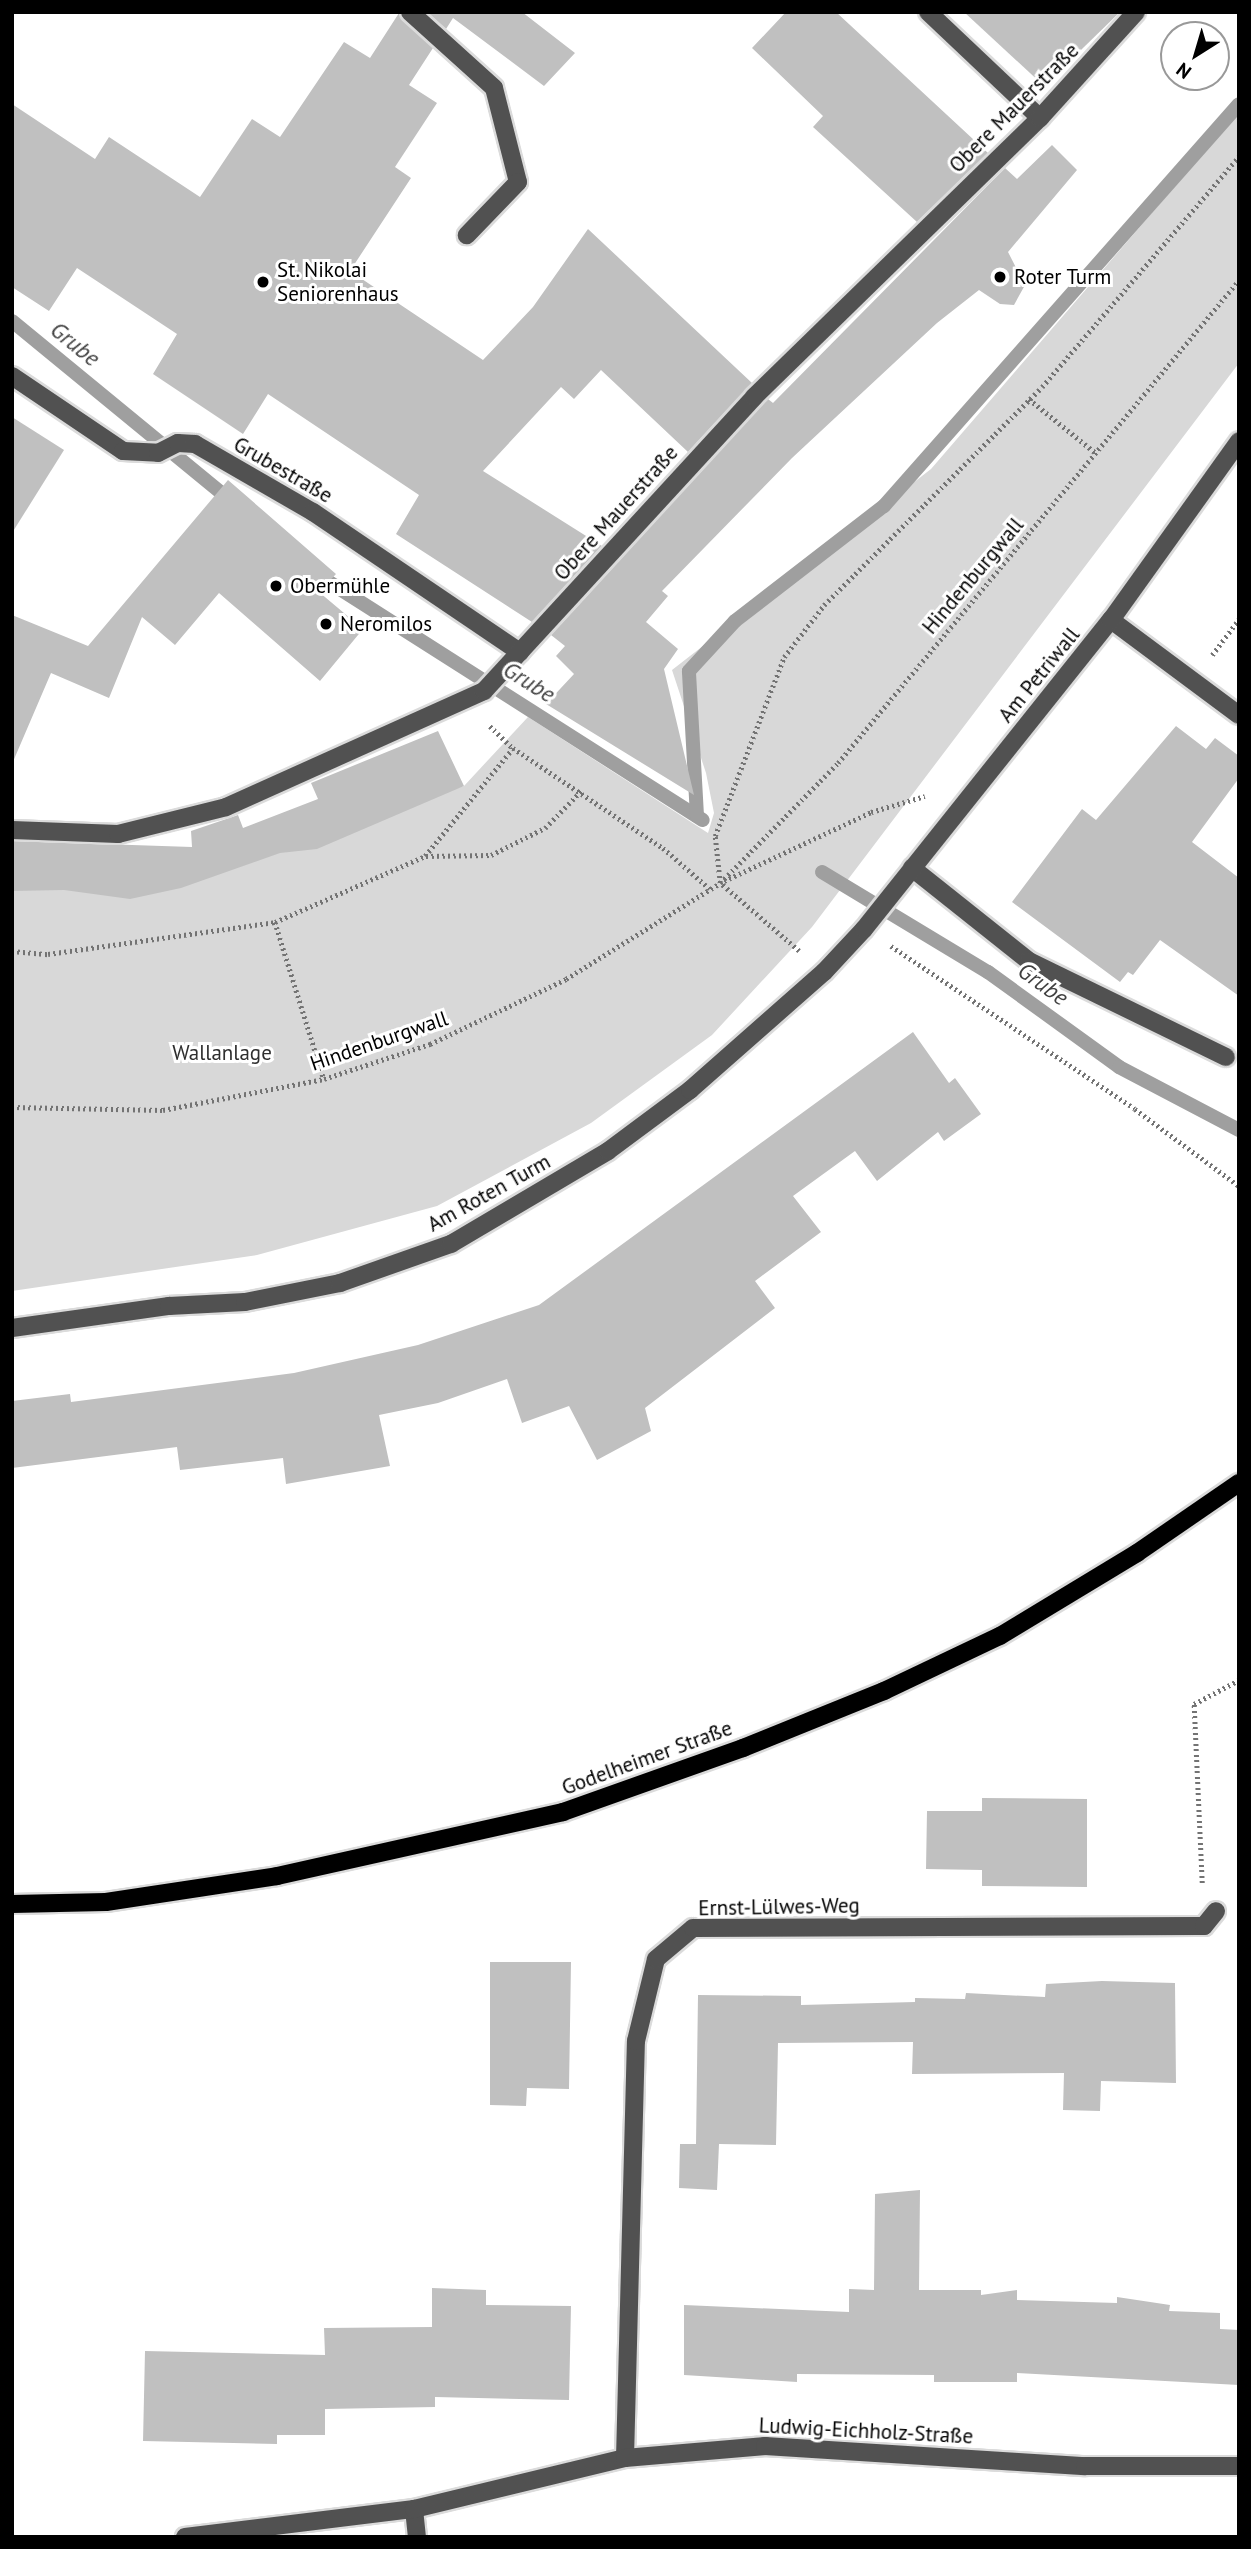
<!DOCTYPE html>
<html>
<head>
<meta charset="utf-8">
<style>
	body { margin:0 }
	#map { position:relative; width:1251px; height:2549px; overflow:hidden; background:#fff; font-family:"PT Sans",sans-serif }
	div>[style] { position:absolute }
	.green>* { inset:0; background:#d8d8d8 }
	.stream>* { height:14px; margin:-7px; padding:0 7px; transform-origin:7px; border-radius:7px; background:#9f9f9f }
	.building>* { inset:0; background:#c0c0c0 }
	.path>* { height:4.5px; margin-top:-2.25px; transform-origin:0; background:repeating-linear-gradient(90deg,#737373 0 2px,transparent 0 5.5px) }
	.roads { filter:drop-shadow(2px 0 #dbdbdb) drop-shadow(-2px 0 #dbdbdb) drop-shadow(0 2px #dbdbdb) drop-shadow(0 -2px #dbdbdb) }
	.minor>* { height:18px; margin:-9px; padding:0 9px; transform-origin:9px; border-radius:9px; background:#515151 }
	.major>* { height:18px; margin:-9px; padding:0 9px; transform-origin:9px; border-radius:9px; background:#000 }
	.dots>* { width:19px; height:19px; translate:-50% -50%; box-sizing:border-box; border:4px solid #fff; border-radius:50% }
	span { translate:-50% -50%; white-space:nowrap; text-align:center; line-height:1.15; -webkit-text-stroke:6px #fff; paint-order:stroke }
	.street-label { font-size:21px; color:#000 }
	.poi-label { font-size:21px; color:#000 }
	.left { translate:0 -50%; text-align:left }
	.park-label { font-size:21px; color:#2f2f2f }
	.water-label { font-size:23px; color:#404040; font-style:italic }
	.frame { position:absolute; inset:0; border:14px solid #000; pointer-events:none }
	.north { position:absolute; left:1160px; top:21px; width:70px; height:70px; box-sizing:border-box; background:#fff; border:2px solid #999; border-radius:50%; rotate:217deg; font-size:19px; font-weight:700; line-height:28px; text-align:center; color:#000 }
	.north::after { content:''; display:block; margin:auto; width:24px; height:32px; background:#000; clip-path:polygon(50% 0,100% 100%,50% 72%,0 100%) }
</style>
</head>
<body>
<div id="map">
	<div class="green">
		<div style="clip-path:polygon(1239px 112px,1239px 363px,812px 927px,712px 1035px,591px 1123px,437px 1206px,257px 1255px,12px 1291px,12px 866px,290px 842px,464px 786px,528px 717px,708px 833px,714px 813px,706px 773px,672px 670px,931px 469px)"></div>
	</div>
	<div class="stream">
		<div style="left:12px;top:321px;width:285px;rotate:39.4deg"></div>
		<div style="left:329px;top:582px;width:443px;rotate:32.5deg"></div>
		<div style="left:697px;top:816px;width:145px;rotate:-93.2deg"></div>
		<div style="left:689px;top:671px;width:68px;rotate:-47.4deg"></div>
		<div style="left:735px;top:621px;width:188px;rotate:-37.7deg"></div>
		<div style="left:884px;top:506px;width:536px;rotate:-48.55deg"></div>
		<div style="left:822px;top:872px;width:194px;rotate:31.1deg"></div>
		<div style="left:988px;top:972px;width:162px;rotate:35.9deg"></div>
		<div style="left:1119px;top:1067px;width:136px;rotate:27.7deg"></div>
	</div>
	<div class="building">
		<div style="clip-path:polygon(427px 12px,522px 12px,575px 53px,544px 86px,453px 18px,446px 29px)"></div>
		<div style="clip-path:polygon(786px 12px,836px 12px,988px 153px,917px 222px,813px 127px,823px 116px,752px 48px)"></div>
		<div style="clip-path:polygon(964px 12px,1120px 12px,1044px 86px)"></div>
		<div style="clip-path:polygon(399px 13px,433px 48px,409px 85px,437px 103px,395px 167px,411px 178px,350px 271px,483px 360px,533px 307px,588px 229px,752px 383px,688px 452px,601px 370px,574px 399px,561px 387px,483px 471px,602px 546px,532px 622px,396px 534px,419px 495px,268px 394px,243px 434px,153px 374px,177px 334px,77px 268px,49px 311px,12px 287px,12px 104px,95px 159px,109px 137px,200px 197px,252px 119px,280px 137px,344px 42px,370px 58px)"></div>
		<div style="clip-path:polygon(1052px 145px,1077px 170px,1008px 252px,1025px 285px,1014px 305px,1000px 304px,979px 290px,937px 323px,792px 458px,662px 591px,668px 596px,646px 622px,678px 649px,664px 669px,694px 795px,546px 704px,574px 674px,556px 656px,565px 646px,551px 635px,762px 405px,768px 399px,773px 403px,1005px 168px,1017px 179px)"></div>
		<div style="clip-path:polygon(12px 417px,64px 450px,12px 533px)"></div>
		<div style="clip-path:polygon(228px 480px,336px 574px,319px 592px,363px 629px,320px 681px,219px 593px,175px 645px,142px 617px,109px 698px,51px 673px,12px 764px,12px 615px,88px 646px)"></div>
		<div style="clip-path:polygon(1176px 726px,1206px 749px,1215px 738px,1239px 756px,1239px 778px,1192px 842px,1239px 878px,1239px 996px,1160px 940px,1133px 975px,1128px 972px,1120px 982px,1012px 902px,1082px 809px,1096px 820px)"></div>
		<div style="clip-path:polygon(438px 731px,464px 786px,317px 849px,280px 853px,181px 888px,130px 899px,64px 890px,12px 891px,12px 841px,192px 847px,191px 831px,238px 815px,243px 828px,318px 799px,311px 783px)"></div>
		<div style="clip-path:polygon(913px 1032px,949px 1083px,955px 1078px,981px 1114px,944px 1141px,938px 1132px,877px 1181px,855px 1151px,793px 1196px,821px 1232px,755px 1281px,775px 1308px,645px 1408px,651px 1431px,597px 1460px,569px 1406px,522px 1423px,507px 1379px,438px 1403px,379px 1415px,390px 1466px,286px 1484px,283px 1458px,180px 1470px,177px 1447px,12px 1468px,12px 1401px,70px 1394px,71px 1402px,294px 1373px,418px 1345px,539px 1305px)"></div>
		<div style="clip-path:polygon(982px 1798px,1087px 1799px,1087px 1887px,982px 1886px,982px 1870px,926px 1869px,927px 1811px,982px 1811px)"></div>
		<div style="clip-path:polygon(490px 1962px,571px 1962px,569px 2089px,527px 2088px,526px 2106px,490px 2105px)"></div>
		<div style="clip-path:polygon(1102px 1981px,1175px 1983px,1176px 2083px,1101px 2081px,1100px 2111px,1063px 2110px,1064px 2073px,912px 2074px,913px 2042px,778px 2043px,776px 2145px,719px 2144px,717px 2190px,679px 2188px,680px 2144px,696px 2144px,698px 1995px,801px 1996px,801px 2005px,915px 2002px,915px 1998px,965px 1999px,966px 1993px,1045px 1997px,1046px 1984px)"></div>
		<div style="clip-path:polygon(920px 2190px,919px 2290px,981px 2290px,981px 2295px,1017px 2290px,1017px 2300px,1117px 2303px,1117px 2297px,1170px 2305px,1169px 2311px,1220px 2313px,1220px 2329px,1239px 2330px,1239px 2385px,1017px 2373px,1017px 2382px,934px 2382px,934px 2375px,797px 2374px,797px 2382px,684px 2375px,684px 2305px,849px 2312px,849px 2289px,874px 2290px,875px 2194px)"></div>
		<div style="clip-path:polygon(432px 2288px,486px 2290px,486px 2305px,571px 2306px,569px 2400px,435px 2397px,435px 2407px,325px 2409px,325px 2435px,277px 2435px,277px 2444px,143px 2441px,145px 2351px,325px 2355px,324px 2328px,432px 2327px)"></div>
	</div>
	<div class="path">
		<div style="left:1029px;top:399px;width:86px;rotate:38.9deg"></div>
		<div style="left:1212px;top:655px;width:45px;rotate:-53.1deg"></div>
		<div style="left:490px;top:726px;width:32px;rotate:44deg"></div>
		<div style="left:513px;top:748px;width:180px;rotate:33.7deg"></div>
		<div style="left:663px;top:848px;width:62px;rotate:41.1deg"></div>
		<div style="left:426px;top:856px;width:65px;rotate:-0.9deg"></div>
		<div style="left:491px;top:855px;width:60px;rotate:-26.6deg"></div>
		<div style="left:545px;top:828px;width:52px;rotate:-45.8deg"></div>
		<div style="left:724px;top:881px;width:162px;rotate:-25.1deg"></div>
		<div style="left:871px;top:812px;width:56px;rotate:-16.5deg"></div>
		<div style="left:275px;top:922px;width:164px;rotate:-23.7deg"></div>
		<div style="left:425px;top:856px;width:139px;rotate:-50.8deg"></div>
		<div style="left:891px;top:946px;width:293px;rotate:33.7deg"></div>
		<div style="left:1135px;top:1109px;width:129px;rotate:36.5deg"></div>
		<div style="left:12px;top:951px;width:36px;rotate:5deg"></div>
		<div style="left:48px;top:954px;width:229px;rotate:-8deg"></div>
		<div style="left:275px;top:922px;width:164px;rotate:72.7deg"></div>
		<div style="left:799px;top:951px;width:104px;rotate:-139.3deg"></div>
		<div style="left:720px;top:883px;width:47px;rotate:-96.1deg"></div>
		<div style="left:715px;top:836px;width:192px;rotate:-68.9deg"></div>
		<div style="left:784px;top:657px;width:66px;rotate:-52.4deg"></div>
		<div style="left:824px;top:605px;width:308px;rotate:-45deg"></div>
		<div style="left:1042px;top:387px;width:304px;rotate:-49.5deg"></div>
		<div style="left:12px;top:1107px;width:151px;rotate:1.1deg"></div>
		<div style="left:163px;top:1110px;width:164px;rotate:-10.9deg"></div>
		<div style="left:324px;top:1079px;width:112px;rotate:-18.3deg"></div>
		<div style="left:430px;top:1044px;width:151px;rotate:-25.5deg"></div>
		<div style="left:566px;top:979px;width:181px;rotate:-31.9deg"></div>
		<div style="left:720px;top:883px;width:168px;rotate:-45.5deg"></div>
		<div style="left:838px;top:763px;width:628px;rotate:-50.3deg"></div>
		<div style="left:1202px;top:1883px;width:179px;rotate:-92.6deg"></div>
		<div style="left:1194px;top:1704px;width:51px;rotate:-28.1deg"></div>
	</div>
	<div class="roads">
		<div class="minor">
			<div style="left:410px;top:12px;width:113px;rotate:42.1deg"></div>
			<div style="left:494px;top:88px;width:97px;rotate:75.7deg"></div>
			<div style="left:518px;top:182px;width:74px;rotate:133.9deg"></div>
			<div style="left:928px;top:12px;width:154px;rotate:43.4deg"></div>
			<div style="left:12px;top:376px;width:134px;rotate:34deg"></div>
			<div style="left:123px;top:451px;width:35px;rotate:3deg"></div>
			<div style="left:158px;top:453px;width:22px;rotate:-27deg"></div>
			<div style="left:178px;top:443px;width:17px;rotate:3deg"></div>
			<div style="left:195px;top:444px;width:136px;rotate:30deg"></div>
			<div style="left:313px;top:512px;width:250px;rotate:34.1deg"></div>
			<div style="left:1111px;top:620px;width:159px;rotate:36.6deg"></div>
			<div style="left:12px;top:830px;width:106px;rotate:2.2deg"></div>
			<div style="left:118px;top:834px;width:111px;rotate:-14deg"></div>
			<div style="left:226px;top:807px;width:283px;rotate:-24.2deg"></div>
			<div style="left:484px;top:691px;width:399px;rotate:-47.4deg"></div>
			<div style="left:754px;top:397px;width:400px;rotate:-44.3deg"></div>
			<div style="left:1040px;top:118px;width:143px;rotate:-47.8deg"></div>
			<div style="left:912px;top:868px;width:149px;rotate:38.5deg"></div>
			<div style="left:1029px;top:961px;width:219px;rotate:26deg"></div>
			<div style="left:12px;top:1328px;width:159px;rotate:-8deg"></div>
			<div style="left:169px;top:1306px;width:76px;rotate:-3deg"></div>
			<div style="left:245px;top:1302px;width:97px;rotate:-11.3deg"></div>
			<div style="left:340px;top:1283px;width:118px;rotate:-19.4deg"></div>
			<div style="left:451px;top:1244px;width:182px;rotate:-30.6deg"></div>
			<div style="left:608px;top:1151px;width:102px;rotate:-36.6deg"></div>
			<div style="left:690px;top:1090px;width:179px;rotate:-41.4deg"></div>
			<div style="left:824px;top:972px;width:59px;rotate:-47.1deg"></div>
			<div style="left:864px;top:929px;width:396px;rotate:-51.4deg"></div>
			<div style="left:1111px;top:620px;width:220px;rotate:-54.4deg"></div>
			<div style="left:625px;top:2458px;width:417px;rotate:-88.5deg"></div>
			<div style="left:636px;top:2041px;width:84px;rotate:-76.3deg"></div>
			<div style="left:656px;top:1959px;width:48px;rotate:-40deg"></div>
			<div style="left:693px;top:1928px;width:511px;rotate:-0.22deg"></div>
			<div style="left:1204px;top:1926px;width:19px;rotate:-51deg"></div>
			<div style="left:414px;top:2509px;width:28px;rotate:84deg"></div>
			<div style="left:185px;top:2537px;width:231px;rotate:-7deg"></div>
			<div style="left:414px;top:2509px;width:217px;rotate:-13.6deg"></div>
			<div style="left:625px;top:2458px;width:141px;rotate:-4.9deg"></div>
			<div style="left:765px;top:2446px;width:321px;rotate:3.6deg"></div>
			<div style="left:1085px;top:2466px;width:154px"></div>
		</div>
		<div class="major">
			<div style="left:12px;top:1904px;width:94px;rotate:-1.2deg"></div>
			<div style="left:106px;top:1902px;width:173px;rotate:-8.6deg"></div>
			<div style="left:277px;top:1876px;width:293px;rotate:-12.6deg"></div>
			<div style="left:563px;top:1812px;width:191px;rotate:-19.6deg"></div>
			<div style="left:743px;top:1748px;width:152px;rotate:-22deg"></div>
			<div style="left:884px;top:1691px;width:128px;rotate:-25.4deg"></div>
			<div style="left:1000px;top:1636px;width:160px;rotate:-31.2deg"></div>
			<div style="left:1137px;top:1553px;width:124px;rotate:-34.5deg"></div>
		</div>
	</div>
	<div class="dots">
		<div style="left:1000px;top:277px;background:#000"></div>
		<div style="left:263px;top:282px;background:#000"></div>
		<div style="left:276px;top:586px;background:#000"></div>
		<div style="left:326px;top:624px;background:#000"></div>
	</div>
	<div class="street-label">
		<span style="left:1014px;top:108px;rotate:-45deg">Obere Mauerstraße</span>
		<span style="left:283px;top:470px;rotate:30deg">Grubestraße</span>
		<span style="left:616px;top:513px;rotate:-48deg">Obere Mauerstraße</span>
		<span style="left:973px;top:576px;rotate:-50deg">Hindenburgwall</span>
		<span style="left:1039px;top:675px;rotate:-51deg">Am Petriwall</span>
		<span style="left:379px;top:1041px;rotate:-19deg">Hindenburgwall</span>
		<span style="left:489px;top:1193px;rotate:-29deg">Am Roten Turm</span>
		<span style="left:647px;top:1758px;rotate:-20deg">Godelheimer Straße</span>
		<span style="left:779px;top:1907px;rotate:-1deg">Ernst-Lülwes-Weg</span>
		<span style="left:866px;top:2431px;rotate:3deg">Ludwig-Eichholz-Straße</span>
	</div>
	<div class="poi-label">
		<span class="left" style="left:277px;top:282px">St. Nikolai<br>Seniorenhaus</span>
		<span class="left" style="left:1014px;top:277px">Roter Turm</span>
		<span class="left" style="left:290px;top:586px">Obermühle</span>
		<span class="left" style="left:340px;top:624px">Neromilos</span>
	</div>
	<div class="park-label">
		<span style="left:222px;top:1053px">Wallanlage</span>
	</div>
	<div class="water-label">
		<span style="left:75px;top:344px;rotate:39deg">Grube</span>
		<span style="left:529px;top:682px;rotate:32deg">Grube</span>
		<span style="left:1043px;top:984px;rotate:36deg">Grube</span>
	</div>
	<div class="frame"></div>
	<div class="north">N</div>
</div>
</body>
</html>
